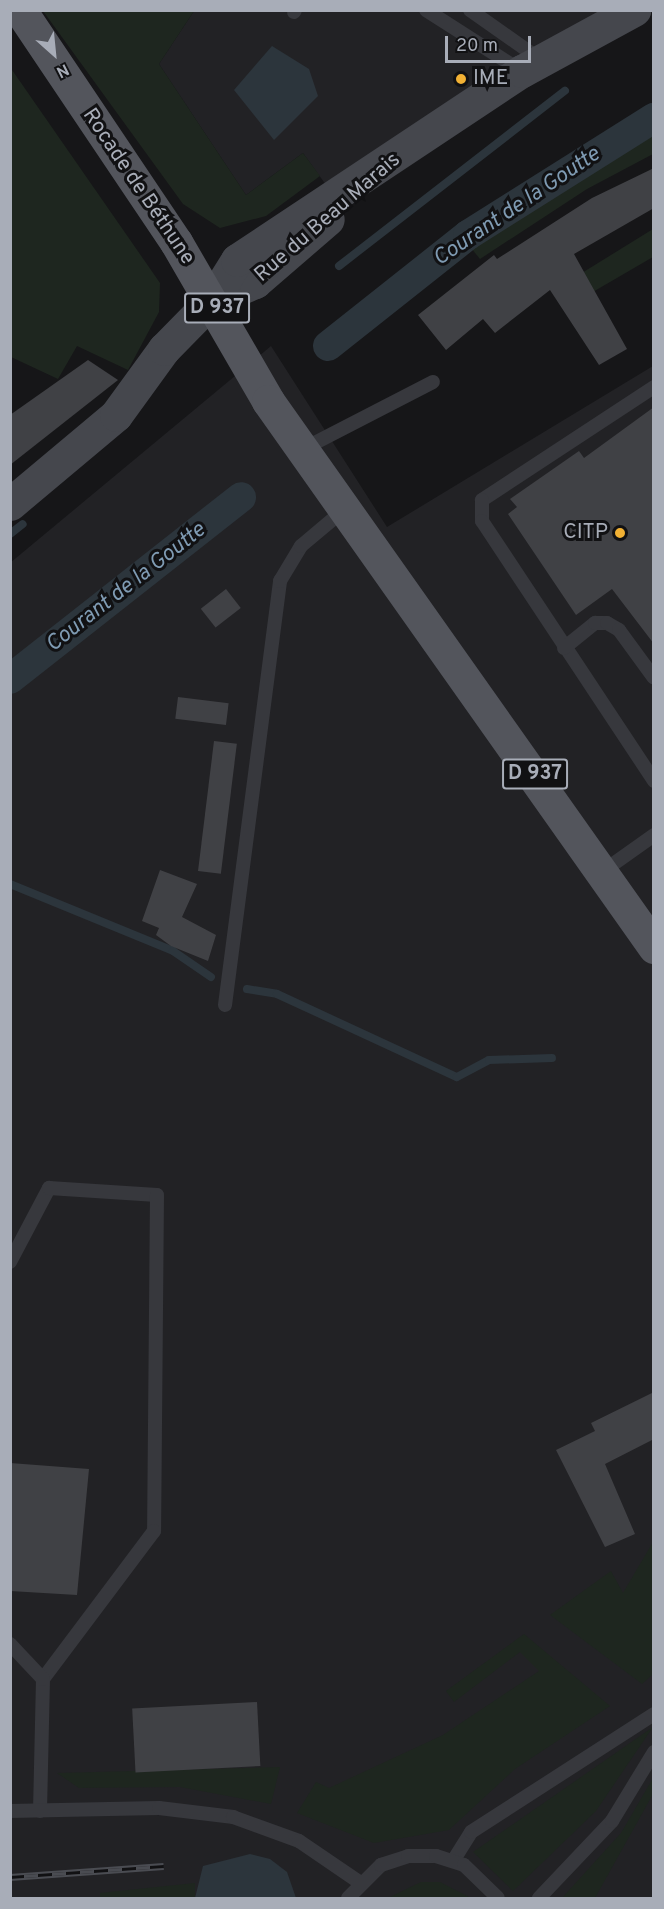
<!DOCTYPE html>
<html>
<head>
<meta charset="utf-8">
<style>
	body { margin:0 }
	#map { position:relative; width:664px; height:1909px; overflow:hidden; background:#161618; font-family:Overpass,sans-serif }
	div>[style] { position:absolute }
	.built>* { inset:0; background:#222225 }
	.green>* { inset:0; background:#1e261f }
	.water>* { inset:0; background:#2c353c }
	.stream>* { height:8px; margin:-4px; padding:0 4px; transform-origin:4px; border-radius:4px; background:#2c353c }
	.canal>* { height:30px; margin:-15px; padding:0 15px; transform-origin:15px; border-radius:15px; background:#2c353c }
	.building>* { inset:0; background:#404145; transform-origin:0 0 }
	.lane>* { height:14px; margin:-7px; padding:0 7px; transform-origin:7px; border-radius:7px; background:#37383d }
	.secondary>* { height:33px; margin:-16.5px; padding:0 16.5px; transform-origin:16.5px; border-radius:16.5px; background:#45474d }
	.primary>* { height:33px; margin:-16.5px; padding:0 16.5px; transform-origin:16.5px; border-radius:16.5px; background:#53555c }
	.rail>* { height:7px; margin-top:-3.5px; transform-origin:0; background:repeating-linear-gradient(90deg,#111113 0 14px,#4a4c52 0 28px); box-sizing:border-box; border-block:2px solid #4a4c52 }
	.dots>* { width:16px; height:16px; translate:-50% -50%; box-sizing:border-box; border:3px solid #111113; border-radius:50% }
	span { translate:-50% -50%; white-space:nowrap; text-align:center; line-height:1.15; -webkit-text-stroke:6px #111113; paint-order:stroke }
	.shield-label span { padding:2px 4px; background:#111113; border:2px solid; border-radius:4px; -webkit-text-stroke-width:0 }
	.shield-label { font-size:20px; color:#a8adb8; font-weight:700 }
	.poi-label { font-size:21px; color:#a8adb8 }
	.left { translate:0 -50%; text-align:left }
	.right { translate:-100% -50%; text-align:right }
	.street-label { font-size:21px; color:#a8adb8 }
	.water-label { font-size:22px; color:#7f9bb3; font-style:italic }
	.frame { position:absolute; inset:0; border:12px solid #a8adb8; pointer-events:none }
	.north { position:absolute; left:24px; top:24px; width:60px; height:60px; -webkit-text-stroke:4px #111113; paint-order:stroke; rotate:153deg; font-size:16px; font-weight:700; line-height:24px; text-align:center; color:#a8adb8 }
	.north::after { content:''; display:block; margin:auto; width:21px; height:27px; background:#a8adb8; clip-path:polygon(50% 0,100% 100%,50% 72%,0 100%) }
	.scale { position:absolute; left:445px; top:36px; width:86px; height:27px; box-sizing:border-box; border:3px solid #a8adb8; border-top:0; padding-left:8px; font-size:18px; line-height:21px; white-space:nowrap; color:#a8adb8; -webkit-text-stroke:4px #111113; paint-order:stroke }
</style>
</head>
<body>
<div id="map">
	<div class="built">
		<div style="clip-path:polygon(194px 11px,634px 11px,334px 196px,303px 153px,246px 195px,159px 64px)"></div>
		<div style="clip-path:polygon(271px 346px,387px 527px,653px 366px,653px 1898px,11px 1898px,10px 563px)"></div>
	</div>
	<div class="green">
		<div style="clip-path:polygon(43px 11px,194px 11px,159px 64px,246px 195px,303px 153px,320px 176px,266px 216px,220px 228px,183px 204px)"></div>
		<div style="clip-path:polygon(10px 67px,160px 283px,159px 312px,128px 370px,77px 346px,58px 379px,11px 357px)"></div>
		<div style="clip-path:polygon(653px 135px,653px 154px,587px 189px,480px 259px,471px 248px)"></div>
		<div style="clip-path:polygon(653px 229px,653px 257px,567px 307px,556px 289px)"></div>
		<div style="clip-path:polygon(653px 1542px,653px 1674px,642px 1684px,550px 1615px,611px 1571px,623px 1593px)"></div>
		<div style="clip-path:polygon(524px 1634px,610px 1706px,515px 1769px,449px 1830px,374px 1843px,297px 1813px,316px 1782px,329px 1788px,443px 1735px,539px 1671px,520px 1652px,454px 1702px,446px 1691px)"></div>
		<div style="clip-path:polygon(653px 1727px,596px 1811px,513px 1891px,473px 1852px)"></div>
		<div style="clip-path:polygon(280px 1767px,271px 1804px,180px 1787px,79px 1788px,57px 1773px)"></div>
		<div style="clip-path:polygon(653px 1778px,653px 1794px,595px 1898px,562px 1898px,621px 1833px)"></div>
		<div style="clip-path:polygon(421px 1882px,440px 1882px,471px 1898px,388px 1898px)"></div>
		<div style="clip-path:polygon(195px 1883px,195px 1898px,100px 1898px,100px 1893px)"></div>
	</div>
	<div class="water">
		<div style="clip-path:polygon(272px 46px,309px 69px,318px 96px,274px 140px,234px 90px)"></div>
		<div style="clip-path:polygon(250px 1854px,270px 1859px,287px 1872px,296px 1898px,195px 1898px,203px 1866px)"></div>
	</div>
	<div class="stream">
		<div style="left:339px;top:266px;width:286px;rotate:-37.8deg"></div>
		<div style="left:10px;top:534px;width:16px;rotate:-38deg"></div>
		<div style="left:10px;top:884px;width:176px;rotate:22.3deg"></div>
		<div style="left:173px;top:951px;width:46px;rotate:34.4deg"></div>
		<div style="left:247px;top:989px;width:30px;rotate:9deg"></div>
		<div style="left:277px;top:994px;width:198px;rotate:24.8deg"></div>
		<div style="left:457px;top:1077px;width:36px;rotate:-28deg"></div>
		<div style="left:489px;top:1060px;width:63px;rotate:-1.8deg"></div>
	</div>
	<div class="canal">
		<div style="left:328px;top:346px;width:179px;rotate:-38.4deg"></div>
		<div style="left:468px;top:235px;width:220px;rotate:-32.2deg"></div>
		<div style="left:10px;top:679px;width:294px;rotate:-38.2deg"></div>
	</div>
	<div class="building">
		<div style="clip-path:polygon(654px 168px,654px 208px,574px 254px,627px 349px,599px 365px,550px 290px,495px 333px,483px 319px,446px 350px,418px 315px,494px 255px,497px 259px,592px 198px)"></div>
		<div style="clip-path:polygon(88px 360px,118px 380px,10px 465px,10px 415px)"></div>
		<div style="clip-path:polygon(654px 407px,654px 644px,612px 589px,576px 615px,508px 514px,517px 507px,510px 499px,579px 451px,584px 458px)"></div>
		<div style="left:226px;top:589px;width:24px;height:32px;rotate:52deg"></div>
		<div style="left:178px;top:697px;width:51px;height:22px;rotate:7deg"></div>
		<div style="left:214px;top:741px;width:23px;height:131px;rotate:7deg"></div>
		<div style="clip-path:polygon(160px 870px,197px 884px,182px 917px,216px 935px,208px 961px,171px 946px,156px 935px,159px 928px,142px 921px)"></div>
		<div style="clip-path:polygon(654px 1392px,654px 1439px,605px 1464px,635px 1534px,605px 1547px,556px 1450px,595px 1431px,591px 1423px)"></div>
		<div style="clip-path:polygon(10px 1463px,89px 1469px,77px 1595px,10px 1591px)"></div>
		<div style="left:257px;top:1702px;width:64px;height:125px;rotate:87deg"></div>
	</div>
	<div class="lane">
		<div style="left:426px;top:10px;width:112px;rotate:32.6deg"></div>
		<div style="left:470px;top:10px;width:87px;rotate:35.2deg"></div>
		<div style="left:294px;top:12px;width:2px;rotate:-63deg"></div>
		<div style="left:654px;top:387px;width:206px;rotate:146.7deg"></div>
		<div style="left:482px;top:500px;width:21px;rotate:90deg"></div>
		<div style="left:482px;top:521px;width:312px;rotate:56.5deg"></div>
		<div style="left:305px;top:448px;width:144px;rotate:-27.3deg"></div>
		<div style="left:564px;top:648px;width:40px;rotate:-39deg"></div>
		<div style="left:595px;top:623px;width:12px"></div>
		<div style="left:607px;top:623px;width:14px;rotate:30deg"></div>
		<div style="left:619px;top:630px;width:59px;rotate:53.9deg"></div>
		<div style="left:602px;top:872px;width:64px;rotate:-35.4deg"></div>
		<div style="left:225px;top:1005px;width:428px;rotate:-82.6deg"></div>
		<div style="left:280px;top:581px;width:41px;rotate:-59deg"></div>
		<div style="left:301px;top:546px;width:57px;rotate:-40.1deg"></div>
		<div style="left:10px;top:1262px;width:84px;rotate:-62.2deg"></div>
		<div style="left:49px;top:1188px;width:108px;rotate:3.7deg"></div>
		<div style="left:157px;top:1195px;width:336px;rotate:90.5deg"></div>
		<div style="left:154px;top:1531px;width:185px;rotate:126.9deg"></div>
		<div style="left:43px;top:1679px;width:132px;rotate:91.3deg"></div>
		<div style="left:10px;top:1644px;width:48px;rotate:46.7deg"></div>
		<div style="left:10px;top:1811px;width:149px;rotate:-1.2deg"></div>
		<div style="left:159px;top:1808px;width:75px;rotate:6.9deg"></div>
		<div style="left:233px;top:1817px;width:70px;rotate:20deg"></div>
		<div style="left:299px;top:1841px;width:73px;rotate:34.3deg"></div>
		<div style="left:453px;top:1861px;width:34px;rotate:-58deg"></div>
		<div style="left:471px;top:1832px;width:218px;rotate:-32.8deg"></div>
		<div style="left:348px;top:1898px;width:47px;rotate:-45deg"></div>
		<div style="left:381px;top:1865px;width:28px;rotate:-18deg"></div>
		<div style="left:408px;top:1856px;width:28px"></div>
		<div style="left:436px;top:1856px;width:29px;rotate:18deg"></div>
		<div style="left:464px;top:1865px;width:47px;rotate:44.1deg"></div>
		<div style="left:539px;top:1898px;width:106px;rotate:-46.5deg"></div>
		<div style="left:612px;top:1821px;width:81px;rotate:-58.7deg"></div>
	</div>
	<div class="secondary">
		<div style="left:212px;top:300px;width:47px;rotate:-22.7deg"></div>
		<div style="left:255px;top:282px;width:96px;rotate:-40.8deg"></div>
		<div style="left:10px;top:504px;width:138px;rotate:-40deg"></div>
		<div style="left:116px;top:415px;width:82px;rotate:-54deg"></div>
		<div style="left:164px;top:349px;width:69px;rotate:-45.6deg"></div>
		<div style="left:212px;top:300px;width:47px;rotate:-58deg"></div>
		<div style="left:237px;top:260px;width:342px;rotate:-33.6deg"></div>
		<div style="left:522px;top:71px;width:128px;rotate:-28.6deg"></div>
	</div>
	<div class="primary">
		<div style="left:20px;top:10px;width:280px;rotate:56.1deg"></div>
		<div style="left:176px;top:242px;width:184px;rotate:59.9deg"></div>
		<div style="left:268px;top:401px;width:669px;rotate:54.74deg"></div>
	</div>
	<div class="rail">
		<div style="left:10px;top:1877px;width:154px;rotate:-4.1deg"></div>
	</div>
	<div class="dots">
		<div style="left:461px;top:79px;background:#f2b134"></div>
		<div style="left:620px;top:533px;background:#f2b134"></div>
	</div>
	<div class="shield-label">
		<span style="left:217px;top:308px">D 937</span>
		<span style="left:535px;top:774px">D 937</span>
	</div>
	<div class="poi-label">
		<span class="left" style="left:473px;top:79px">IME</span>
		<span class="right" style="left:608px;top:533px">CITP</span>
	</div>
	<div class="street-label">
		<span style="left:138px;top:187px;rotate:56deg">Rocade de Béthune</span>
		<span style="left:328px;top:218px;rotate:-41deg">Rue du Beau Marais</span>
	</div>
	<div class="water-label">
		<span style="left:517px;top:207px;rotate:-34deg">Courant de la Goutte</span>
		<span style="left:126px;top:588px;rotate:-38deg">Courant de la Goutte</span>
	</div>
	<div class="frame"></div>
	<div class="north">N</div>
	<div class="scale">20 m</div>
</div>
</body>
</html>
